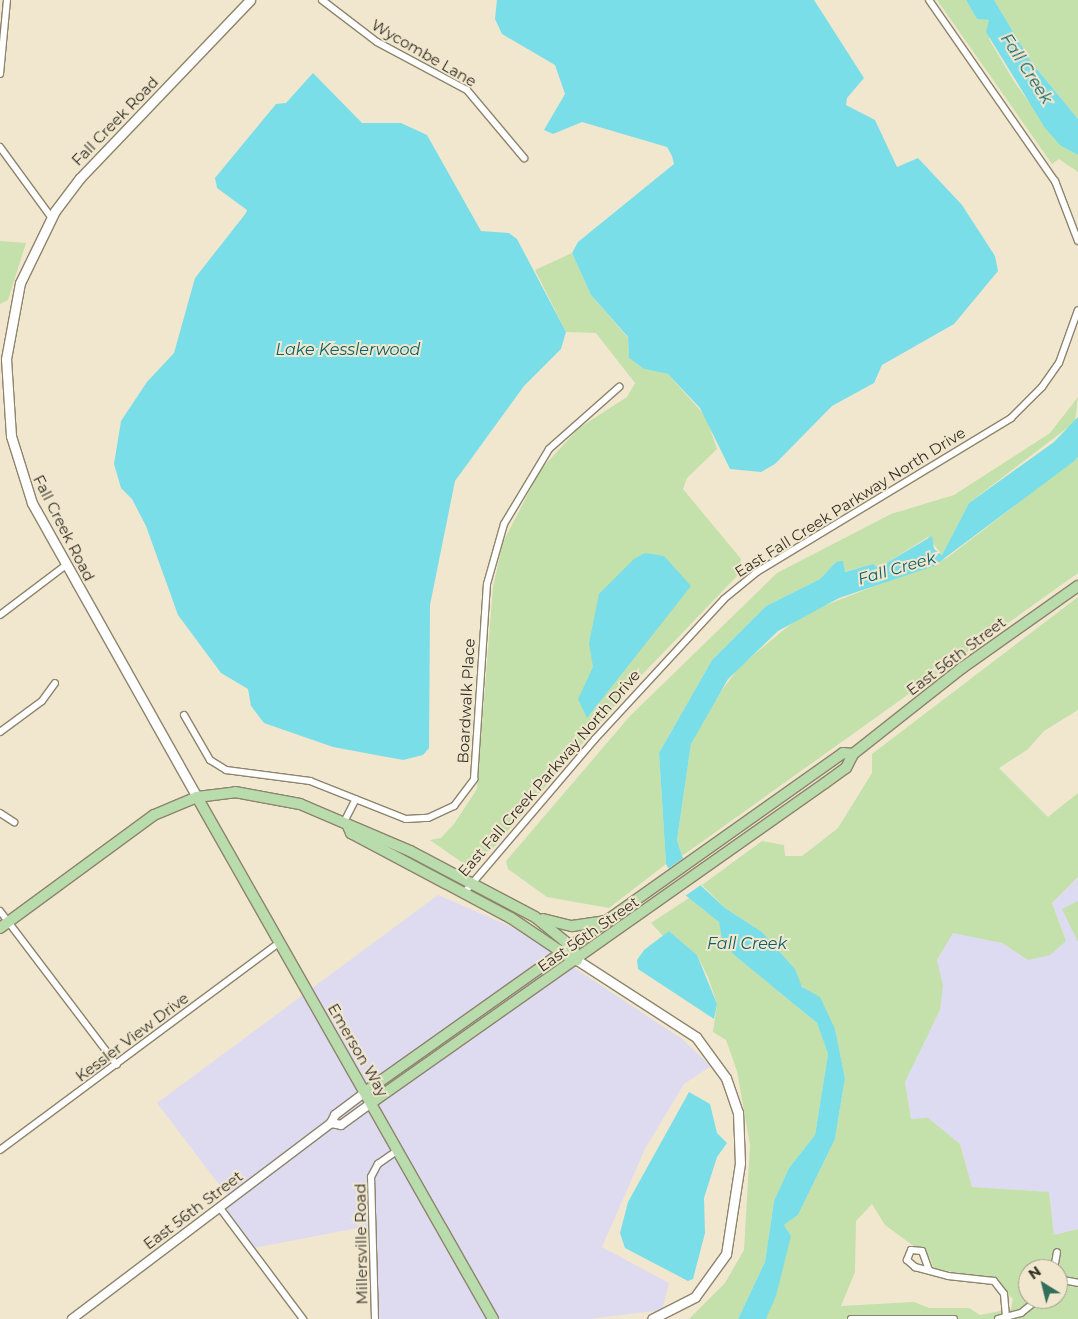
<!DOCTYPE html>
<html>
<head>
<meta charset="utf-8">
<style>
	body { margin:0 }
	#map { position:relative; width:1078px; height:1319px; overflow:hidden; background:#f1e7ce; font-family:Montserrat,sans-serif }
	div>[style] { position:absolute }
	.commercial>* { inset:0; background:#dedbf1 }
	.education>* { inset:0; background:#dddbf1 }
	.green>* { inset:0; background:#c4e0ab }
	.water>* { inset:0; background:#7adee8 }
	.pier>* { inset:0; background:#f1e7ce; transform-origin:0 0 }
	.roads { filter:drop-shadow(1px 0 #8e846d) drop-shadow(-1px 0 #8e846d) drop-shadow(0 1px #8e846d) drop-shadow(0 -1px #8e846d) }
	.minor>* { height:6px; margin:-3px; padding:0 3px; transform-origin:3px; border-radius:3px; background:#fff }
	.tertiary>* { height:8px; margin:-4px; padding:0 4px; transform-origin:4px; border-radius:4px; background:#fff }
	.secondary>* { height:9px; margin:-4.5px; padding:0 4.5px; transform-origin:4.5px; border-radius:4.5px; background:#fff }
	.primary>* { height:10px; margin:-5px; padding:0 5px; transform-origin:5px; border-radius:5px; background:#b9dcac }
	span { translate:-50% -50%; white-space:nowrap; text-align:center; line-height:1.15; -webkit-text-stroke:4px #f1e7ce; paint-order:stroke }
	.street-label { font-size:15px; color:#312d23 }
	.water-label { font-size:16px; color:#066168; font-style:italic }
	.north { position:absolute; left:1018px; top:1259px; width:50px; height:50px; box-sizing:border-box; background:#f1e7ce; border:1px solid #a49d8a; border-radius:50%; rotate:324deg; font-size:14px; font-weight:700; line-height:20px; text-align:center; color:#312d23 }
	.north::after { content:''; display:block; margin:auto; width:18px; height:22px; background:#326f5b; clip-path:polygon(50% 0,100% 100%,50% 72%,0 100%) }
</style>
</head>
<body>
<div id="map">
	<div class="commercial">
		<div style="clip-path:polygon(438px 895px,514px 928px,682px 1039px,711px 1066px,684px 1084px,645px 1149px,602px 1247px,669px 1283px,662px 1310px,590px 1319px,371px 1319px,368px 1226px,254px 1248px,220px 1200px,227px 1195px,157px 1103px)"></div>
	</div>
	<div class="education">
		<div style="clip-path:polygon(1078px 877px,1078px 1229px,1054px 1235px,1049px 1192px,972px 1187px,960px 1144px,911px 1119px,905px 1082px,940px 1010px,937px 960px,953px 932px,1002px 943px,1028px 960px,1066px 941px,1052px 903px)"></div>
	</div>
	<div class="green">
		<div style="clip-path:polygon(937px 0,966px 0,977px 19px,989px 20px,989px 39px,1015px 83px,1061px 146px,1078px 155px,1078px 172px,1059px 159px,1052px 164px)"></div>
		<div style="clip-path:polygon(994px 0,1078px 0,1078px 119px,1032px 63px)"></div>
		<div style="clip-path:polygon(0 241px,26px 243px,8px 300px,0 304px)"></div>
		<div style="clip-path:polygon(572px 253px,591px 295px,628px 338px,629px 358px,644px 369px,668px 374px,706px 417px,717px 449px,687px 478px,683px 489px,741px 559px,738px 575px,634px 683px,494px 847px,467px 866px,430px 840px,441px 838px,454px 824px,477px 789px,493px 587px,503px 542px,541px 469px,579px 428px,627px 397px,635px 383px,596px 333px,566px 332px,535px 270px)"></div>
		<div style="clip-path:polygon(1078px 397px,1075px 422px,969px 503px,942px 555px,928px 537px,877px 569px,873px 564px,844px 572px,836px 562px,820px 579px,766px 606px,712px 660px,659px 753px,666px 864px,609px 908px,547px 897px,508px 869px,506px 861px,630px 716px,777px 573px,891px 514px,954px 495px,1050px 433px)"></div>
		<div style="clip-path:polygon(1078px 457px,1078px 573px,682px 856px,677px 840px,691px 744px,709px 708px,739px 667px,803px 614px,947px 558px)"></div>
		<div style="clip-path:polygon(evenodd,1078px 597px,1078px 710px,1044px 731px,1027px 750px,999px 768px,1048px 817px,1078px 793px,1078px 877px,1052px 903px,1066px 941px,1050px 955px,1028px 960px,1002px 943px,953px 933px,937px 960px,943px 986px,940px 1010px,905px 1082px,911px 1119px,928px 1118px,960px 1144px,972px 1187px,1049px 1192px,1054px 1235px,1078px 1229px,1078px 1319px,766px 1319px,791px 1236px,784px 1225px,798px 1215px,835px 1139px,845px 1078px,835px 1029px,796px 978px,795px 969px,762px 932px,725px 908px,702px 885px,762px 841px,784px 845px,785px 856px,802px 856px,838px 828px,872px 773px,872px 754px,1078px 597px,872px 1204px,885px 1225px,930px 1258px,934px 1269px,993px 1278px,1013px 1299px,1011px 1309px,980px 1315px,969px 1308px,929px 1308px,914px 1302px,841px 1306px,855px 1272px,856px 1221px,872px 1204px,1078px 597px,1028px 1269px,1058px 1269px,1058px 1299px,1028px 1299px,1028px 1269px)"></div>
		<div style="clip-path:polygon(692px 896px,719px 922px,734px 955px,817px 1023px,828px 1054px,815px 1135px,789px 1168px,774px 1201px,765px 1262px,738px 1319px,689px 1319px,725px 1283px,744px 1250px,750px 1145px,737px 1071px,726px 1040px,713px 1032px,717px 1004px,708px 977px,697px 955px,669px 931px,663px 936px,651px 923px)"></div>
		<div style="clip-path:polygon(1078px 901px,1078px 942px,1062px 909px)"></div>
	</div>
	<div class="water">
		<div style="clip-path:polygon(497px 0,814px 0,864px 78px,847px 98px,846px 105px,875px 120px,897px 167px,918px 158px,962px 205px,995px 256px,998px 271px,954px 324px,882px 365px,874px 383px,832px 406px,775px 464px,761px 472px,730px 469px,700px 408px,668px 374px,644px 369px,629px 358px,628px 337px,591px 295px,572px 253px,578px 242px,674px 164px,672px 156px,667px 147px,582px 122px,553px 134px,544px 130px,565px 94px,555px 65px,502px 34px,495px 19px)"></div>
		<div style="clip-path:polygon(966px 0,994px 0,1032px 63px,1078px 119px,1078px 155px,1061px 146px,1045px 128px,986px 32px,989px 20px,977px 19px)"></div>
		<div style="clip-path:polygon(313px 73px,362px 123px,401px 123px,427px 135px,481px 231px,509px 233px,517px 239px,566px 332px,561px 349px,524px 386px,455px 481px,430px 605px,429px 748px,423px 755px,403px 760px,333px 747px,264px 723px,251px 706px,248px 689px,221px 673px,178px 615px,146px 526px,132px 499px,121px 488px,114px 464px,121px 421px,147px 382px,174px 353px,195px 278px,246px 213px,247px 210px,217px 188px,215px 178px,276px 104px,286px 103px)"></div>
		<div style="clip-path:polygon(1078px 417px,1078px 457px,1073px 462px,934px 566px,839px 598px,778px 631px,728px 679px,691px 744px,677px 840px,682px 856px,698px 883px,725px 908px,762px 932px,795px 969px,802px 987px,820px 997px,835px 1029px,845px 1078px,835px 1139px,798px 1215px,784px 1225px,791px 1236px,776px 1296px,766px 1319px,738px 1319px,765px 1262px,774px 1201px,789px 1168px,815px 1135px,828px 1054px,817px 1023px,734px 955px,722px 938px,719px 922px,684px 894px,666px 864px,659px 753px,712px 660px,766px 606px,820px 579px,836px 562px,843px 561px,845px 572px,873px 564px,878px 568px,932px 536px,934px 549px,942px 555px,969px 503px,1054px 442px)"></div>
		<div style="clip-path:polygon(645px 553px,664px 556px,691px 586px,587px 718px,578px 699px,593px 667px,589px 643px,599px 594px,634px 559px)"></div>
		<div style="clip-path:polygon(669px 931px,697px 955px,717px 1004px,714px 1019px,638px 969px,637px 960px,644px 950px)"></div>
		<div style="clip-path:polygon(689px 1092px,710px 1104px,717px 1133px,727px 1143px,717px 1157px,704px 1198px,705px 1233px,693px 1279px,688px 1281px,625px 1248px,620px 1233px,628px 1202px)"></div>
	</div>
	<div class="pier">
		<div style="left:685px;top:857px;width:32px;height:22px;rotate:55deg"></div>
	</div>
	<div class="roads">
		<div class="minor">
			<div style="left:322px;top:0;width:69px;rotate:37.4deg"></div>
			<div style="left:377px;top:42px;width:102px;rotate:28.1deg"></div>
			<div style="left:467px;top:90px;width:89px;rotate:50deg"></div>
			<div style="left:929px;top:0;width:221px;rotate:55.2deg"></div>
			<div style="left:1055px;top:181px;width:64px;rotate:69deg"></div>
			<div style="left:0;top:74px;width:74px;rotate:-84.6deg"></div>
			<div style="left:0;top:147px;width:87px;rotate:53.9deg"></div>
			<div style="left:0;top:615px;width:83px;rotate:-37.1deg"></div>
			<div style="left:184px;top:715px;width:52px;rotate:60deg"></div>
			<div style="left:210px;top:760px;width:19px;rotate:32deg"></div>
			<div style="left:226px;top:770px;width:85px;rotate:7.5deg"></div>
			<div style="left:310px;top:781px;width:103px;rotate:21.6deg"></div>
			<div style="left:406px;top:819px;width:22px;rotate:-3deg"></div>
			<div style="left:428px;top:818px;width:29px;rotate:-25deg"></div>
			<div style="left:454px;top:806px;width:34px;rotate:-53deg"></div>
			<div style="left:474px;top:779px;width:195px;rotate:-86.2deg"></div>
			<div style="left:487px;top:584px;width:62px;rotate:-74.2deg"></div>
			<div style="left:504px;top:524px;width:87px;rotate:-59deg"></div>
			<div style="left:549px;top:449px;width:94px;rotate:-41.5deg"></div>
			<div style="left:0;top:732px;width:52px;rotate:-36.4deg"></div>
			<div style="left:42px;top:701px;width:22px;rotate:-54deg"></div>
			<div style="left:0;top:813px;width:17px;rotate:33deg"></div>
			<div style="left:343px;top:824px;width:28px;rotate:-63deg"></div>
			<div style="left:464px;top:893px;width:202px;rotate:-49.6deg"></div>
			<div style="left:595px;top:739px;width:190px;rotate:-47.3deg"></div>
			<div style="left:724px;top:599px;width:43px;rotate:-39.3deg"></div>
			<div style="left:757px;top:572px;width:297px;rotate:-31.2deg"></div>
			<div style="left:1011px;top:418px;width:44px;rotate:-45deg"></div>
			<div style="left:1042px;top:387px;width:29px;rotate:-55deg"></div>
			<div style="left:1059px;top:363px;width:56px;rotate:-70.3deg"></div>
			<div style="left:0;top:911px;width:193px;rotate:52.8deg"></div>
			<div style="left:0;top:1150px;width:347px;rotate:-36.6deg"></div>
			<div style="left:220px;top:1208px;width:139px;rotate:53.2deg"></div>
			<div style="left:1054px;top:1269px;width:17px;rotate:-80deg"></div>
			<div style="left:929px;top:1270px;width:20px;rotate:-110deg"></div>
			<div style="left:922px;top:1251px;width:11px;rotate:-175deg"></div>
			<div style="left:911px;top:1250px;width:11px;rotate:112deg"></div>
			<div style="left:907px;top:1260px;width:11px;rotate:41deg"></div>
			<div style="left:915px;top:1267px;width:34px;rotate:15deg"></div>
			<div style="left:948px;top:1276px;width:46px;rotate:6.2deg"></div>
			<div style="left:994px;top:1281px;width:16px;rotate:52deg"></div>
			<div style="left:1004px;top:1294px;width:24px;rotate:85deg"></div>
			<div style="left:1058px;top:1279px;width:20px;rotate:11deg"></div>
			<div style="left:375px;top:1319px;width:142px;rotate:-91.6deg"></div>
			<div style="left:371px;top:1177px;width:15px;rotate:-62deg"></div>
			<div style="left:378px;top:1164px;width:24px;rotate:-35deg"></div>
			<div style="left:851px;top:1319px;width:103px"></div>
			<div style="left:998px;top:1319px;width:24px;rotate:-15deg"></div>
			<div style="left:1021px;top:1313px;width:22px;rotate:-39deg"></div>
		</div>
		<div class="tertiary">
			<div style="left:331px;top:1123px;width:10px;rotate:11deg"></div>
			<div style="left:341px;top:1125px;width:37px;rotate:-36deg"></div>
			<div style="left:72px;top:1319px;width:325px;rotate:-37.1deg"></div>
			<div style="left:331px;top:1123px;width:9px;rotate:-63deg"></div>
			<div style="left:335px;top:1115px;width:38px;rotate:-37deg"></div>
		</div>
		<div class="secondary">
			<div style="left:197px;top:797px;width:337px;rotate:-119.3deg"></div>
			<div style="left:32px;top:503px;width:70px;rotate:-107.4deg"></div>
			<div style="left:11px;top:436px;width:77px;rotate:-93.7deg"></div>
			<div style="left:6px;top:359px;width:77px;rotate:-79.6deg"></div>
			<div style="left:20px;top:283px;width:80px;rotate:-64.1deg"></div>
			<div style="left:55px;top:211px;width:41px;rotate:-52.9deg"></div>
			<div style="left:80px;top:178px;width:246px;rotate:-46.3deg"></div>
			<div style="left:577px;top:960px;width:142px;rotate:32.9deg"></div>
			<div style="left:696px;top:1037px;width:51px;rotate:53.8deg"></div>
			<div style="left:726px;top:1078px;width:36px;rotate:71deg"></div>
			<div style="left:738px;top:1112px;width:51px;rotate:87.8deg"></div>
			<div style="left:740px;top:1163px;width:92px;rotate:98.7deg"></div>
			<div style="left:726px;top:1254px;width:53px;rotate:125.8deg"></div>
			<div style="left:695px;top:1297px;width:48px;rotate:152.9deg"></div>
		</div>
		<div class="primary">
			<div style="left:197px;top:797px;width:600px;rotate:60.44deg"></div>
			<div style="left:348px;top:826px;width:8px;rotate:67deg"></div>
			<div style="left:351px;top:833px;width:181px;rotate:28deg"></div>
			<div style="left:511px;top:918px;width:70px;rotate:33.9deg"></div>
			<div style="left:543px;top:919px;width:30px;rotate:14deg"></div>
			<div style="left:572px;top:926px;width:40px;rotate:-8.5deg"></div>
			<div style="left:0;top:928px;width:191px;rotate:-36.3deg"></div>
			<div style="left:154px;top:815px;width:47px;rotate:-22.7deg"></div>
			<div style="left:197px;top:797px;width:38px;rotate:-7deg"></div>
			<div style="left:235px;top:792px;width:66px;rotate:10.5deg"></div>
			<div style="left:300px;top:804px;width:120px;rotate:23.1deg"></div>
			<div style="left:410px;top:851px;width:141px;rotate:27.8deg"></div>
			<div style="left:535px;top:917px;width:49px;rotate:39.2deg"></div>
			<div style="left:573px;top:948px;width:13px;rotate:72deg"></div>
			<div style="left:365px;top:1092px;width:586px;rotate:-35.34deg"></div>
			<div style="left:843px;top:753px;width:10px;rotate:6deg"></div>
			<div style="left:371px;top:1103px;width:555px;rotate:-35.18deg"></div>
			<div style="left:825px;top:783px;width:26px;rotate:-36deg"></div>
			<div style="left:846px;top:768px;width:16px;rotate:-63deg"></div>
			<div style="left:853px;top:754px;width:139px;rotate:-38.3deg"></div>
			<div style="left:962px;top:668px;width:142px;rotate:-35.3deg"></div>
		</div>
	</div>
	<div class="street-label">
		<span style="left:424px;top:53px;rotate:30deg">Wycombe Lane</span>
		<span style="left:115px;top:121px;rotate:-46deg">Fall Creek Road</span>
		<span style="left:850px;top:502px;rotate:-32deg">East Fall Creek Parkway North Drive</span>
		<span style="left:64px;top:528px;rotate:63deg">Fall Creek Road</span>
		<span style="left:956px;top:656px;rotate:-37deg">East 56th Street</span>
		<span style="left:466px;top:701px;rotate:-87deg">Boardwalk Place</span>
		<span style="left:549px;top:773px;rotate:-49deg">East Fall Creek Parkway North Drive</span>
		<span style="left:588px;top:934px;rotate:-35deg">East 56th Street</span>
		<span style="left:132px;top:1037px;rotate:-37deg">Kessler View Drive</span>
		<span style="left:358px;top:1050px;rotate:60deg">Emerson Way</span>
		<span style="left:193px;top:1210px;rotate:-37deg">East 56th Street</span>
		<span style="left:361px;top:1244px;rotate:-91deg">Millersville Road</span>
	</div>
	<div class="water-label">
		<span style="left:1026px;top:69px;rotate:57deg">Fall Creek</span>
		<span style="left:348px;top:350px">Lake Kesslerwood</span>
		<span style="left:897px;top:569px;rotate:-16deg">Fall Creek</span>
		<span style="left:747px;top:944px">Fall Creek</span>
	</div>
	<div class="north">N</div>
</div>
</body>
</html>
